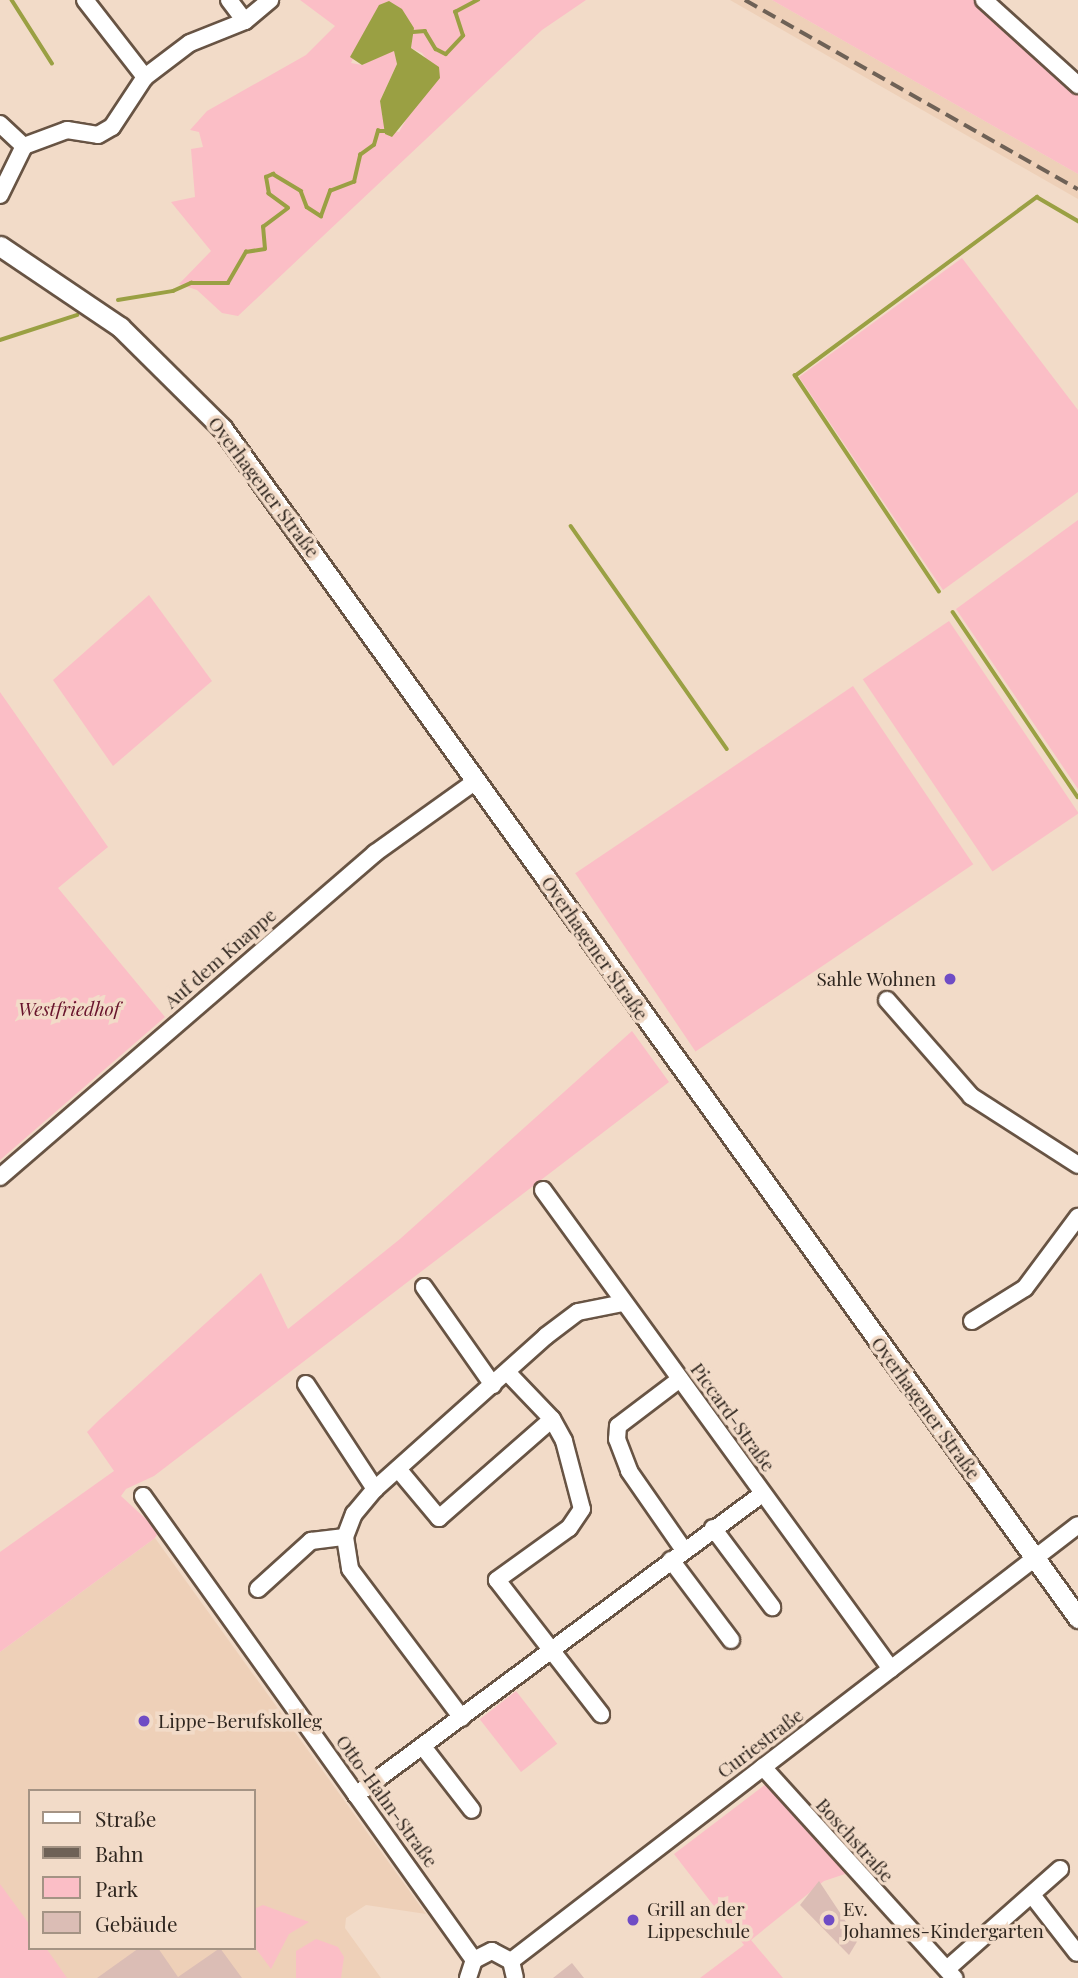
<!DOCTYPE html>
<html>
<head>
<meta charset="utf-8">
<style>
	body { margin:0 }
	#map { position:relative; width:1078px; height:1978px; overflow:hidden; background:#f2dbc8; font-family:"Playfair Display",serif }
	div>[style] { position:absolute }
	.built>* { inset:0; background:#eed0b8 }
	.green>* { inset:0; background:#fbbec6; transform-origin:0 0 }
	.water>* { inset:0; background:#9aa043 }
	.stream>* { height:3.5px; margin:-1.75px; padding:0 1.75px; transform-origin:1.75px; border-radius:1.75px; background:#9aa043 }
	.building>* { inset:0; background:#dbbdb5 }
	.roads { filter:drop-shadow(2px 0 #685444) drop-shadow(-2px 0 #685444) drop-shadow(0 2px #685444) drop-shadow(0 -2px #685444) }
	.minor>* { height:16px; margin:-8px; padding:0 8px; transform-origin:8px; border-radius:8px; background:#fff }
	.major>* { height:19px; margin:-9.5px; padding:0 9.5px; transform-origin:9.5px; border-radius:9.5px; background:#fff }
	.rail>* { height:3.5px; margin-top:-1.75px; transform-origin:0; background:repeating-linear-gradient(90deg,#6e6156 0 14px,transparent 0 21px) }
	.dots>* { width:19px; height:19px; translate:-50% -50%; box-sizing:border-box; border:4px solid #f2dbc8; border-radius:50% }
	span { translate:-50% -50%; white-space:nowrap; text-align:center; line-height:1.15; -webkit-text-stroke:7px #f2dbc8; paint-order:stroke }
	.street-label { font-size:19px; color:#2f261f }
	.poi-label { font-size:19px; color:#2f261f }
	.right { translate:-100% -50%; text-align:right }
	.left { translate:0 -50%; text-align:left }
	.park-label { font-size:19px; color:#68142c; font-style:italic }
	.legend { position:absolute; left:28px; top:1789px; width:228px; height:161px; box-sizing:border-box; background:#f2dbc8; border:2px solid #a49384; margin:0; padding:9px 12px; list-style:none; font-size:21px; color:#2f261f }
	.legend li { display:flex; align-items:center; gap:14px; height:35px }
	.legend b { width:35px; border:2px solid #a49384 }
</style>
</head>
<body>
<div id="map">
	<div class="built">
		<div style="clip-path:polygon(730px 0,772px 0,1078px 174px,1078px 199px)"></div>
		<div style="clip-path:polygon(evenodd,155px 1538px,426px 1914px,366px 1905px,346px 1918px,345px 1928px,381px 1978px,0 1978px,0 1652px,155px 1538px,30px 1791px,254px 1791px,254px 1948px,30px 1948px,30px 1791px)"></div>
	</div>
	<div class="green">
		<div style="clip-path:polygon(evenodd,300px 0,586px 0,542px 30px,238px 316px,222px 313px,197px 290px,179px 284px,211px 251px,171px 202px,195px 197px,191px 149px,203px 147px,199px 132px,190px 130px,207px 111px,306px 55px,335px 26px,300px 0,366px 31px,413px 32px,411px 48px,422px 53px,440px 78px,418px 99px,399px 132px,385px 130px,380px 101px,397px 64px,394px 50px,362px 65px,351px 63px,366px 31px)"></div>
		<div style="clip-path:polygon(772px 0,973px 0,1078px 93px,1078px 174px)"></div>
		<div style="clip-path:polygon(962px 258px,1078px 410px,1078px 492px,943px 590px,799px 377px)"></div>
		<div style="clip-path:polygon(1078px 520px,1078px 789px,956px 609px)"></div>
		<div style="clip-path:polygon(149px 595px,212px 681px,113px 766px,53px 680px)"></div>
		<div style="left:949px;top:621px;width:232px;height:104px;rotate:56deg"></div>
		<div style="left:853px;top:686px;width:215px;height:335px;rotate:56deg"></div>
		<div style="clip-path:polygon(0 692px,108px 847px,58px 888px,165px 1017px,0 1160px)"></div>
		<div style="clip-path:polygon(632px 1031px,669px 1082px,154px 1476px,126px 1489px,121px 1496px,159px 1531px,155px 1538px,0 1652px,0 1552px,114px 1471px,87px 1432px,99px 1420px,261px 1273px,288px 1329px,400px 1239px)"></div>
		<div style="left:516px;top:1691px;width:67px;height:46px;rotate:52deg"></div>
		<div style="clip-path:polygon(766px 1784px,848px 1873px,824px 1881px,751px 1940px,783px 1978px,700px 1978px,744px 1945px,674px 1854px)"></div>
		<div style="clip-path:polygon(0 1884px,30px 1925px,30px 1948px,46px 1948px,67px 1978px,0 1978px)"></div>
		<div style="clip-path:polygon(263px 1905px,309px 1922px,289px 1934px,271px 1969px,254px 1946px,254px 1909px)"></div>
		<div style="clip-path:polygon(316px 1939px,338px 1947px,344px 1957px,341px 1978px,296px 1978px,296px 1951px)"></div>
	</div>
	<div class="water">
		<div style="clip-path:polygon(389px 1px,402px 9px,414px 28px,411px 48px,439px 67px,440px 78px,392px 137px,385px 134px,380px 101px,397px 64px,394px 51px,362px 65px,350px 57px,379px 5px)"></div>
	</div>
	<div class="stream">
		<div style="left:12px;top:0;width:75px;rotate:57.6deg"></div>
		<div style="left:413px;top:32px;width:12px;rotate:-5deg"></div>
		<div style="left:425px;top:31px;width:21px;rotate:59deg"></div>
		<div style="left:436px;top:49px;width:11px;rotate:27deg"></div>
		<div style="left:446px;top:54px;width:25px;rotate:-47deg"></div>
		<div style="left:463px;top:36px;width:25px;rotate:-108deg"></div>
		<div style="left:455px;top:12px;width:26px;rotate:-28deg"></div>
		<div style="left:118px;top:300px;width:56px;rotate:-9.3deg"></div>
		<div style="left:173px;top:291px;width:20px;rotate:-24deg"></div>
		<div style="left:191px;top:283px;width:37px"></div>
		<div style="left:228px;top:283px;width:36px;rotate:-60deg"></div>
		<div style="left:246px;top:252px;width:19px;rotate:-9deg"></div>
		<div style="left:265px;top:249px;width:22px;rotate:-95deg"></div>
		<div style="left:263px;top:227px;width:31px;rotate:-37deg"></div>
		<div style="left:288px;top:208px;width:24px;rotate:-144deg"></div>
		<div style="left:269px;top:194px;width:17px;rotate:-100deg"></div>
		<div style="left:266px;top:177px;width:8px;rotate:-23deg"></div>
		<div style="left:273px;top:174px;width:33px;rotate:31deg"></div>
		<div style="left:301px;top:191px;width:17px;rotate:69deg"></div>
		<div style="left:307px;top:207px;width:17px;rotate:33deg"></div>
		<div style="left:321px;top:216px;width:27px;rotate:-70deg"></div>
		<div style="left:330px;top:191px;width:26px;rotate:-21deg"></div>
		<div style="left:354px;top:182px;width:28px;rotate:-77deg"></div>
		<div style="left:360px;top:155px;width:17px;rotate:-36deg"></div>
		<div style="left:374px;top:145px;width:15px;rotate:-74deg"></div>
		<div style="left:378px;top:131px;width:7px"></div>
		<div style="left:0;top:340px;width:81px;rotate:-18deg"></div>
		<div style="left:571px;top:526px;width:272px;rotate:55deg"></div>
		<div style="left:939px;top:592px;width:260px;rotate:-123.7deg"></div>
		<div style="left:795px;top:376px;width:301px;rotate:-36.5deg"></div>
		<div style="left:1037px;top:197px;width:48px;rotate:30.3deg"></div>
		<div style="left:953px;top:612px;width:223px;rotate:56deg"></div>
	</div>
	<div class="building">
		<div style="clip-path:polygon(819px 1881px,858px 1940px,849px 1955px,800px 1905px)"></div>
		<div style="clip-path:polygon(139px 1948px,158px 1948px,178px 1977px,220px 1948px,242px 1978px,97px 1978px)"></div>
		<div style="clip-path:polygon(572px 1963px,584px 1978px,553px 1978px)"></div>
	</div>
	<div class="roads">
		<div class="minor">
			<div style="left:85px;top:0;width:98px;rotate:52.1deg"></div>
			<div style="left:229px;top:0;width:26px;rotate:53deg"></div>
			<div style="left:984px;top:0;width:127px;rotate:42.1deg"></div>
			<div style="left:0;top:124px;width:33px;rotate:43deg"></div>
			<div style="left:0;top:195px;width:55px;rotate:-63.9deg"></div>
			<div style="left:24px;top:146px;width:46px;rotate:-20.4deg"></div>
			<div style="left:67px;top:130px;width:31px;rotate:9deg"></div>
			<div style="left:98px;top:135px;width:16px;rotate:-30deg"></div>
			<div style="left:112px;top:127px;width:60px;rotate:-56.6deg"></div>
			<div style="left:145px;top:77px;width:56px;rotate:-37.1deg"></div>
			<div style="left:190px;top:43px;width:59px;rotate:-21.8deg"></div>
			<div style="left:245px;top:21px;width:33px;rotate:-40deg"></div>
			<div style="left:887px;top:1000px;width:128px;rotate:48.8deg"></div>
			<div style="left:971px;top:1096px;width:127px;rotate:32.8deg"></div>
			<div style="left:0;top:1177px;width:496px;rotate:-40.8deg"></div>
			<div style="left:375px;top:853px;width:124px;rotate:-35.5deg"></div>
			<div style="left:543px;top:1190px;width:592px;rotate:54deg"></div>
			<div style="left:424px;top:1287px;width:120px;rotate:54.9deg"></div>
			<div style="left:972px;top:1321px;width:62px;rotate:-31.9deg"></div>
			<div style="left:1025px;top:1288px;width:89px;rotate:-53.3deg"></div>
			<div style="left:507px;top:1372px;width:65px;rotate:46.2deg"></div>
			<div style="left:552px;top:1419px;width:25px;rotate:61deg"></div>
			<div style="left:564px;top:1441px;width:70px;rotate:75.2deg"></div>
			<div style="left:582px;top:1509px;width:23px;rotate:124deg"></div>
			<div style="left:569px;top:1528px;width:89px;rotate:144.2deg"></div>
			<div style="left:497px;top:1580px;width:170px;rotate:52.2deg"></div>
			<div style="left:680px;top:1379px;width:78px;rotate:142.8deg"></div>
			<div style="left:618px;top:1426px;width:13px;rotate:94deg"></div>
			<div style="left:617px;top:1439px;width:34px;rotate:69deg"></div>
			<div style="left:629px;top:1471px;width:96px;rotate:55.2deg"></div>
			<div style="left:306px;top:1384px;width:126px;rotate:56.7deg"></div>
			<div style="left:398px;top:1469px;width:64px;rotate:50.1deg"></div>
			<div style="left:439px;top:1518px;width:150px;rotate:-41.2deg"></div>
			<div style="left:143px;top:1496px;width:570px;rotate:54.5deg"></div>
			<div style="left:713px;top:1528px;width:99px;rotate:53.2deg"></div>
			<div style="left:345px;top:1537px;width:32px;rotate:81deg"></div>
			<div style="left:350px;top:1569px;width:186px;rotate:53.1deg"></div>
			<div style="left:671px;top:1560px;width:100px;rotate:53.1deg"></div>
			<div style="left:258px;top:1589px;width:72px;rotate:-42.2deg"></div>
			<div style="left:311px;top:1541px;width:34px;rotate:-7deg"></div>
			<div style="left:345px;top:1537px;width:25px;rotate:-69deg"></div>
			<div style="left:354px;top:1514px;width:33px;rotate:-50deg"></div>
			<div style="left:375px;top:1489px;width:229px;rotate:-41.8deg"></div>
			<div style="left:546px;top:1336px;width:40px;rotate:-37deg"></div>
			<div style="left:578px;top:1312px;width:46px;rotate:-11.3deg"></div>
			<div style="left:424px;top:1748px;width:78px;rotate:52.3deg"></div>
			<div style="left:763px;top:1767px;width:285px;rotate:47.8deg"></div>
			<div style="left:356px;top:1795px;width:505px;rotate:-36.55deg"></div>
			<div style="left:1032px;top:1895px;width:73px;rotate:52.2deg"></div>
			<div style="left:511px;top:1961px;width:715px;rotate:-37.56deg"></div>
			<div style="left:947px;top:1969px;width:151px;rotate:-41.5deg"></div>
			<div style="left:468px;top:1978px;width:19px;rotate:-72deg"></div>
			<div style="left:474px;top:1960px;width:20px;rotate:-27deg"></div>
			<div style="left:492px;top:1951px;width:21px;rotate:28deg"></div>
			<div style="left:511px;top:1961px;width:17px;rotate:77deg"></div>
		</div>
		<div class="major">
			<div style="left:0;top:246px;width:145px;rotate:34deg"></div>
			<div style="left:120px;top:327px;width:144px;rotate:44.7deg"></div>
			<div style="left:222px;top:428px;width:1466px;rotate:54.27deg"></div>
		</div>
	</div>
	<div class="rail">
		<div style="left:745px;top:0;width:383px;rotate:29.6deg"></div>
	</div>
	<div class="dots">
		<div style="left:950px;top:979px;background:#6f4cc5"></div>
		<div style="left:144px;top:1721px;background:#6f4cc5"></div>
		<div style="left:633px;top:1920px;background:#6f4cc5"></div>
		<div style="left:829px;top:1920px;background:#6f4cc5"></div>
	</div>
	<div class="street-label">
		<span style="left:264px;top:487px;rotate:53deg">Overhagener Straße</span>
		<span style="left:595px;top:948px;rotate:55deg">Overhagener Straße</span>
		<span style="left:220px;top:958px;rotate:-41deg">Auf dem Knappe</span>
		<span style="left:926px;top:1408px;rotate:54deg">Overhagener Straße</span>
		<span style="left:733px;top:1417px;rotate:54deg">Piccard-Straße</span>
		<span style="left:760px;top:1743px;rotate:-37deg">Curiestraße</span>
		<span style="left:387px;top:1801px;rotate:54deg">Otto-Hahn-Straße</span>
		<span style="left:855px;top:1840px;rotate:48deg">Boschstraße</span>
	</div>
	<div class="poi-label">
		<span class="right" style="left:936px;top:979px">Sahle Wohnen</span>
		<span class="left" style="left:158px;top:1721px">Lippe-Berufskolleg</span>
		<span class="left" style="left:647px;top:1920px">Grill an der<br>Lippeschule</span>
		<span class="left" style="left:843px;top:1920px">Ev.<br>Johannes-Kindergarten</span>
	</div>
	<div class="park-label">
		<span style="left:69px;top:1009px">Westfriedhof</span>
	</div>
	<ul class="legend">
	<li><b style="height:9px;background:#fff"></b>Straße</li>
	<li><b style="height:9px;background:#6e6156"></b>Bahn</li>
	<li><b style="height:19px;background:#fbbec6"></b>Park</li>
	<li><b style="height:19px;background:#dbbdb5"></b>Gebäude</li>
	</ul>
</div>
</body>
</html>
